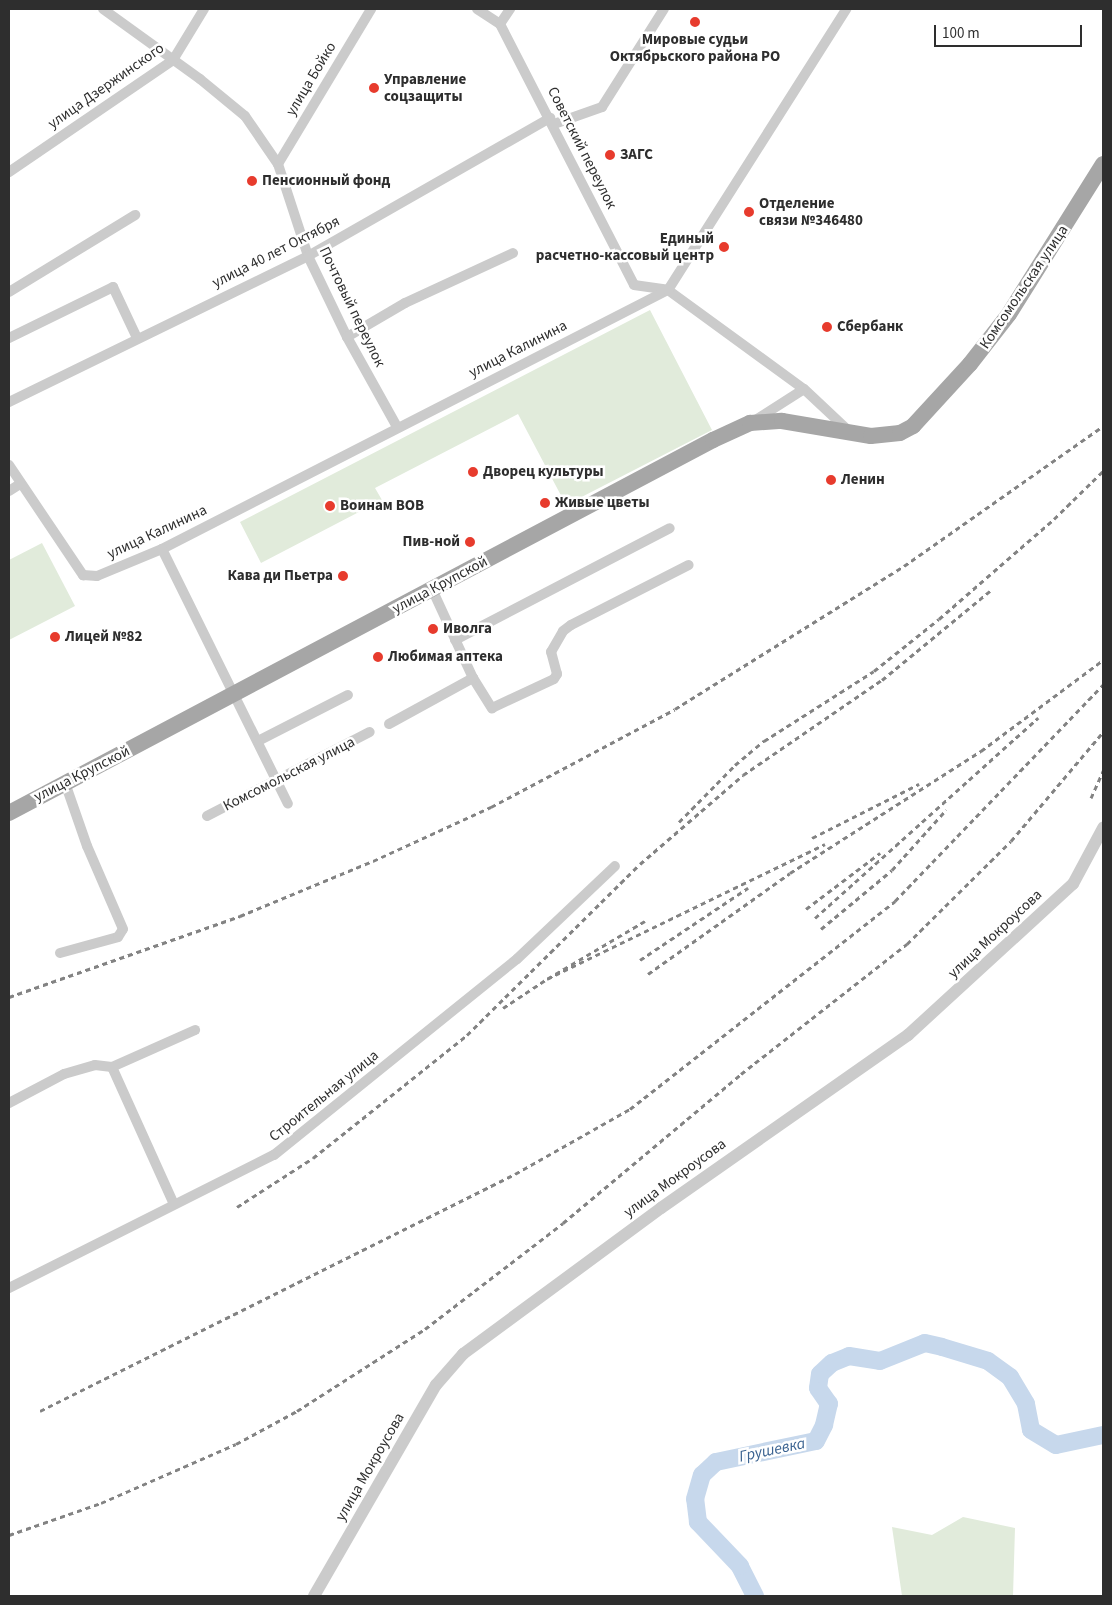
<!DOCTYPE html>
<html>
<head>
<meta charset="utf-8">
<style>
	body { margin:0 }
	#map { position:relative; width:1112px; height:1605px; overflow:hidden; background:#fff; font-family:"Source Sans 3",sans-serif }
	div>[style] { position:absolute }
	.green>* { inset:0; background:#e1ebdb }
	.river>* { height:18px; margin:-9px; padding:0 9px; transform-origin:9px; border-radius:9px; background:#c7d8ec }
	.minor>* { height:10px; margin:-5px; padding:0 5px; transform-origin:5px; border-radius:5px; background:#cbcbcb }
	.tertiary>* { height:12px; margin:-6px; padding:0 6px; transform-origin:6px; border-radius:6px; background:#cbcbcb }
	.primary>* { height:16px; margin:-8px; padding:0 8px; transform-origin:8px; border-radius:8px; background:#a6a6a6 }
	.rail>* { height:3px; margin-top:-1.5px; transform-origin:0; background:repeating-linear-gradient(90deg,#838383 0 5px,transparent 0 9px) }
	.dots>* { width:14px; height:14px; translate:-50% -50%; box-sizing:border-box; border:2px solid #fff; border-radius:50% }
	span { translate:-50% -50%; white-space:nowrap; text-align:center; line-height:1.15; -webkit-text-stroke:5px #fff; paint-order:stroke }
	.poi-label { font-size:15px; color:#2e2e2e; font-weight:700 }
	.left { translate:0 -50%; text-align:left }
	.right { translate:-100% -50%; text-align:right }
	.street-label { font-size:15px; color:#2e2e2e }
	.water-label { font-size:16px; color:#3b6391; font-style:italic }
	.frame { position:absolute; inset:0; border:10px solid #2e2e2e; pointer-events:none }
	.scale { position:absolute; left:934px; top:25px; width:148px; height:22px; box-sizing:border-box; border:2px solid #2e2e2e; border-top:0; padding-left:6px; font-size:15px; line-height:18px; white-space:nowrap; color:#2e2e2e; -webkit-text-stroke:4px #fff; paint-order:stroke }
</style>
</head>
<body>
<div id="map">
	<div class="green">
		<div style="clip-path:polygon(650px 310px,712px 430px,566px 505px,518px 414px,375px 488px,382px 500px,261px 563px,240px 522px)"></div>
		<div style="clip-path:polygon(42px 543px,75px 606px,9px 640px,9px 560px)"></div>
		<div style="clip-path:polygon(963px 1517px,1015px 1528px,1013px 1596px,902px 1596px,892px 1527px,932px 1535px)"></div>
	</div>
	<div class="river">
		<div style="left:755px;top:1596px;width:34px;rotate:-117deg"></div>
		<div style="left:740px;top:1566px;width:61px;rotate:-133.7deg"></div>
		<div style="left:698px;top:1522px;width:23px;rotate:-97deg"></div>
		<div style="left:695px;top:1499px;width:25px;rotate:-74deg"></div>
		<div style="left:702px;top:1475px;width:19px;rotate:-43deg"></div>
		<div style="left:716px;top:1462px;width:102px;rotate:-11.9deg"></div>
		<div style="left:816px;top:1441px;width:18px;rotate:-63deg"></div>
		<div style="left:824px;top:1425px;width:22px;rotate:-77deg"></div>
		<div style="left:829px;top:1404px;width:19px;rotate:-125deg"></div>
		<div style="left:818px;top:1388px;width:14px;rotate:-82deg"></div>
		<div style="left:820px;top:1374px;width:16px;rotate:-43deg"></div>
		<div style="left:832px;top:1363px;width:18px;rotate:-22deg"></div>
		<div style="left:849px;top:1356px;width:31px;rotate:9deg"></div>
		<div style="left:880px;top:1361px;width:48px;rotate:-21.8deg"></div>
		<div style="left:925px;top:1343px;width:17px;rotate:13deg"></div>
		<div style="left:942px;top:1347px;width:48px;rotate:16.9deg"></div>
		<div style="left:988px;top:1361px;width:27px;rotate:36deg"></div>
		<div style="left:1010px;top:1377px;width:31px;rotate:59deg"></div>
		<div style="left:1026px;top:1404px;width:26px;rotate:79deg"></div>
		<div style="left:1031px;top:1430px;width:29px;rotate:31deg"></div>
		<div style="left:1056px;top:1445px;width:48px;rotate:-12deg"></div>
	</div>
	<div class="minor">
		<div style="left:103px;top:9px;width:120px;rotate:35.8deg"></div>
		<div style="left:200px;top:79px;width:58px;rotate:39.4deg"></div>
		<div style="left:245px;top:116px;width:58px;rotate:55.5deg"></div>
		<div style="left:278px;top:164px;width:97px;rotate:71.9deg"></div>
		<div style="left:308px;top:256px;width:90px;rotate:64.3deg"></div>
		<div style="left:347px;top:337px;width:103px;rotate:60.9deg"></div>
		<div style="left:477px;top:9px;width:27px;rotate:33deg"></div>
		<div style="left:500px;top:24px;width:293px;rotate:62.8deg"></div>
		<div style="left:634px;top:285px;width:34px;rotate:8deg"></div>
		<div style="left:668px;top:290px;width:168px;rotate:36.1deg"></div>
		<div style="left:804px;top:389px;width:63px;rotate:43.1deg"></div>
		<div style="left:500px;top:24px;width:18px;rotate:-56deg"></div>
		<div style="left:554px;top:124px;width:51px;rotate:-19.5deg"></div>
		<div style="left:602px;top:107px;width:116px;rotate:-57.7deg"></div>
		<div style="left:278px;top:164px;width:181px;rotate:-59deg"></div>
		<div style="left:9px;top:172px;width:199px;rotate:-34.3deg"></div>
		<div style="left:173px;top:60px;width:60px;rotate:-58.7deg"></div>
		<div style="left:9px;top:292px;width:148px;rotate:-31.4deg"></div>
		<div style="left:347px;top:337px;width:67px;rotate:-30.4deg"></div>
		<div style="left:405px;top:303px;width:119px;rotate:-24.8deg"></div>
		<div style="left:9px;top:338px;width:116px;rotate:-26.1deg"></div>
		<div style="left:113px;top:287px;width:56px;rotate:64.8deg"></div>
		<div style="left:9px;top:402px;width:333px;rotate:-26deg"></div>
		<div style="left:308px;top:256px;width:279px;rotate:-29.7deg"></div>
		<div style="left:754px;top:421px;width:59px;rotate:-32.6deg"></div>
		<div style="left:9px;top:465px;width:133px;rotate:56.1deg"></div>
		<div style="left:83px;top:575px;width:14px;rotate:4deg"></div>
		<div style="left:97px;top:576px;width:70px;rotate:-22.6deg"></div>
		<div style="left:162px;top:549px;width:568px;rotate:-27.11deg"></div>
		<div style="left:668px;top:290px;width:333px;rotate:-57.6deg"></div>
		<div style="left:9px;top:491px;width:13px;rotate:-32deg"></div>
		<div style="left:162px;top:549px;width:284px;rotate:63.7deg"></div>
		<div style="left:432px;top:589px;width:98px;rotate:65.3deg"></div>
		<div style="left:473px;top:678px;width:36px;rotate:58deg"></div>
		<div style="left:492px;top:708px;width:68px;rotate:-25.1deg"></div>
		<div style="left:554px;top:679px;width:6px;rotate:-59deg"></div>
		<div style="left:557px;top:674px;width:23px;rotate:-105deg"></div>
		<div style="left:551px;top:652px;width:24px;rotate:-60deg"></div>
		<div style="left:563px;top:631px;width:10px;rotate:-37deg"></div>
		<div style="left:571px;top:625px;width:132px;rotate:-27deg"></div>
		<div style="left:455px;top:640px;width:242px;rotate:-27.5deg"></div>
		<div style="left:389px;top:724px;width:96px;rotate:-28.7deg"></div>
		<div style="left:258px;top:741px;width:101px;rotate:-27.1deg"></div>
		<div style="left:207px;top:816px;width:183px;rotate:-27.3deg"></div>
		<div style="left:60px;top:953px;width:60px;rotate:-15.4deg"></div>
		<div style="left:118px;top:937px;width:9px;rotate:-58deg"></div>
		<div style="left:123px;top:929px;width:90px;rotate:-113.4deg"></div>
		<div style="left:87px;top:846px;width:67px;rotate:-109.2deg"></div>
		<div style="left:112px;top:1067px;width:150px;rotate:65.7deg"></div>
		<div style="left:9px;top:1103px;width:62px;rotate:-27.8deg"></div>
		<div style="left:64px;top:1074px;width:32px;rotate:-16deg"></div>
		<div style="left:95px;top:1065px;width:17px;rotate:7deg"></div>
		<div style="left:112px;top:1067px;width:91px;rotate:-24deg"></div>
		<div style="left:9px;top:1288px;width:297px;rotate:-26.7deg"></div>
		<div style="left:274px;top:1155px;width:312px;rotate:-38.9deg"></div>
		<div style="left:517px;top:959px;width:135px;rotate:-43.5deg"></div>
	</div>
	<div class="tertiary">
		<div style="left:314px;top:1596px;width:244px;rotate:-60deg"></div>
		<div style="left:436px;top:1385px;width:41px;rotate:-48.9deg"></div>
		<div style="left:463px;top:1354px;width:246px;rotate:-36.4deg"></div>
		<div style="left:661px;top:1208px;width:302px;rotate:-35deg"></div>
		<div style="left:908px;top:1035px;width:224px;rotate:-42.5deg"></div>
		<div style="left:1073px;top:884px;width:64px;rotate:-61.8deg"></div>
	</div>
	<div class="primary">
		<div style="left:9px;top:813px;width:797px;rotate:-27.92deg"></div>
		<div style="left:713px;top:440px;width:41px;rotate:-24.7deg"></div>
		<div style="left:750px;top:423px;width:32px;rotate:-4deg"></div>
		<div style="left:782px;top:421px;width:90px;rotate:9.6deg"></div>
		<div style="left:871px;top:436px;width:29px;rotate:-6deg"></div>
		<div style="left:900px;top:433px;width:15px;rotate:-28deg"></div>
		<div style="left:913px;top:426px;width:84px;rotate:-47.4deg"></div>
		<div style="left:970px;top:364px;width:63px;rotate:-52deg"></div>
		<div style="left:1009px;top:314px;width:177px;rotate:-57.9deg"></div>
	</div>
	<div class="rail">
		<div style="left:1091px;top:798px;width:30px;rotate:-66deg"></div>
		<div style="left:679px;top:822px;width:80px;rotate:-45.5deg"></div>
		<div style="left:735px;top:765px;width:38px;rotate:-40deg"></div>
		<div style="left:764px;top:741px;width:130px;rotate:-32.5deg"></div>
		<div style="left:874px;top:671px;width:83px;rotate:-38.7deg"></div>
		<div style="left:939px;top:619px;width:152px;rotate:-41deg"></div>
		<div style="left:1054px;top:519px;width:69px;rotate:-44.4deg"></div>
		<div style="left:812px;top:838px;width:120px;rotate:-26.8deg"></div>
		<div style="left:806px;top:909px;width:93px;rotate:-37.1deg"></div>
		<div style="left:815px;top:918px;width:300px;rotate:-41.9deg"></div>
		<div style="left:645px;top:921px;width:114px;rotate:149.4deg"></div>
		<div style="left:547px;top:979px;width:309px;rotate:-25.9deg"></div>
		<div style="left:821px;top:929px;width:92px;rotate:-39.7deg"></div>
		<div style="left:892px;top:870px;width:81px;rotate:-48deg"></div>
		<div style="left:640px;top:960px;width:130px;rotate:-33.7deg"></div>
		<div style="left:648px;top:974px;width:174px;rotate:-35.4deg"></div>
		<div style="left:790px;top:873px;width:227px;rotate:-32.6deg"></div>
		<div style="left:981px;top:751px;width:152px;rotate:-36.7deg"></div>
		<div style="left:9px;top:997px;width:245px;rotate:-19.3deg"></div>
		<div style="left:240px;top:916px;width:144px;rotate:-22.5deg"></div>
		<div style="left:373px;top:861px;width:130px;rotate:-24.6deg"></div>
		<div style="left:491px;top:807px;width:208px;rotate:-28deg"></div>
		<div style="left:675px;top:709px;width:270px;rotate:-32deg"></div>
		<div style="left:904px;top:566px;width:243px;rotate:-35.1deg"></div>
		<div style="left:503px;top:1008px;width:53px;rotate:-33.4deg"></div>
		<div style="left:237px;top:1207px;width:90px;rotate:-32.8deg"></div>
		<div style="left:313px;top:1158px;width:197px;rotate:-38.6deg"></div>
		<div style="left:467px;top:1035px;width:243px;rotate:-44.7deg"></div>
		<div style="left:640px;top:864px;width:136px;rotate:-40.8deg"></div>
		<div style="left:743px;top:775px;width:168px;rotate:-34.4deg"></div>
		<div style="left:882px;top:680px;width:140px;rotate:-39.5deg"></div>
		<div style="left:40px;top:1411px;width:531px;rotate:-26.52deg"></div>
		<div style="left:515px;top:1174px;width:132px;rotate:-29.5deg"></div>
		<div style="left:630px;top:1109px;width:337px;rotate:-38.1deg"></div>
		<div style="left:895px;top:901px;width:300px;rotate:-46.1deg"></div>
		<div style="left:9px;top:1535px;width:97px;rotate:-19.2deg"></div>
		<div style="left:101px;top:1503px;width:147px;rotate:-23.6deg"></div>
		<div style="left:236px;top:1444px;width:69px;rotate:-28.4deg"></div>
		<div style="left:297px;top:1411px;width:152px;rotate:-32.6deg"></div>
		<div style="left:425px;top:1329px;width:174px;rotate:-37.5deg"></div>
		<div style="left:563px;top:1223px;width:232px;rotate:-39.9deg"></div>
		<div style="left:741px;top:1074px;width:211px;rotate:-38.1deg"></div>
		<div style="left:907px;top:944px;width:146px;rotate:-44.7deg"></div>
		<div style="left:1011px;top:841px;width:143px;rotate:-49.8deg"></div>
	</div>
	<div class="dots">
		<div style="left:695px;top:22px;background:#e73b2d"></div>
		<div style="left:374px;top:88px;background:#e73b2d"></div>
		<div style="left:610px;top:155px;background:#e73b2d"></div>
		<div style="left:252px;top:181px;background:#e73b2d"></div>
		<div style="left:749px;top:212px;background:#e73b2d"></div>
		<div style="left:724px;top:247px;background:#e73b2d"></div>
		<div style="left:827px;top:327px;background:#e73b2d"></div>
		<div style="left:473px;top:472px;background:#e73b2d"></div>
		<div style="left:831px;top:480px;background:#e73b2d"></div>
		<div style="left:545px;top:503px;background:#e73b2d"></div>
		<div style="left:330px;top:506px;background:#e73b2d"></div>
		<div style="left:470px;top:542px;background:#e73b2d"></div>
		<div style="left:343px;top:576px;background:#e73b2d"></div>
		<div style="left:433px;top:629px;background:#e73b2d"></div>
		<div style="left:55px;top:637px;background:#e73b2d"></div>
		<div style="left:378px;top:657px;background:#e73b2d"></div>
	</div>
	<div class="poi-label">
		<span style="left:695px;top:48px">Мировые судьи<br>Октябрьского района РО</span>
		<span class="left" style="left:384px;top:88px">Управление<br>соцзащиты</span>
		<span class="left" style="left:620px;top:155px">ЗАГС</span>
		<span class="left" style="left:262px;top:181px">Пенсионный фонд</span>
		<span class="left" style="left:759px;top:212px">Отделение<br>связи №346480</span>
		<span class="right" style="left:714px;top:247px">Единый<br>расчетно-кассовый центр</span>
		<span class="left" style="left:837px;top:327px">Сбербанк</span>
		<span class="left" style="left:483px;top:472px">Дворец культуры</span>
		<span class="left" style="left:841px;top:480px">Ленин</span>
		<span class="left" style="left:555px;top:503px">Живые цветы</span>
		<span class="left" style="left:340px;top:506px">Воинам ВОВ</span>
		<span class="right" style="left:460px;top:542px">Пив-ной</span>
		<span class="right" style="left:333px;top:576px">Кава ди Пьетра</span>
		<span class="left" style="left:443px;top:629px">Иволга</span>
		<span class="left" style="left:65px;top:637px">Лицей №82</span>
		<span class="left" style="left:388px;top:657px">Любимая аптека</span>
	</div>
	<div class="street-label">
		<span style="left:311px;top:79px;rotate:-59deg">улица Бойко</span>
		<span style="left:106px;top:86px;rotate:-35deg">улица Дзержинского</span>
		<span style="left:582px;top:148px;rotate:63deg">Советский переулок</span>
		<span style="left:276px;top:252px;rotate:-27deg">улица 40 лет Октября</span>
		<span style="left:1024px;top:287px;rotate:-56deg">Комсомольская улица</span>
		<span style="left:352px;top:307px;rotate:64deg">Почтовый переулок</span>
		<span style="left:518px;top:349px;rotate:-27deg">улица Калинина</span>
		<span style="left:157px;top:532px;rotate:-25deg">улица Калинина</span>
		<span style="left:440px;top:585px;rotate:-28deg">улица Крупской</span>
		<span style="left:82px;top:774px;rotate:-27deg">улица Крупской</span>
		<span style="left:289px;top:774px;rotate:-27deg">Комсомольская улица</span>
		<span style="left:995px;top:934px;rotate:-43deg">улица Мокроусова</span>
		<span style="left:324px;top:1096px;rotate:-39deg">Строительная улица</span>
		<span style="left:675px;top:1178px;rotate:-36deg">улица Мокроусова</span>
		<span style="left:370px;top:1467px;rotate:-60deg">улица Мокроусова</span>
	</div>
	<div class="water-label">
		<span style="left:772px;top:1450px;rotate:-12deg">Грушевка</span>
	</div>
	<div class="frame"></div>
	<div class="scale">100 m</div>
</div>
</body>
</html>
